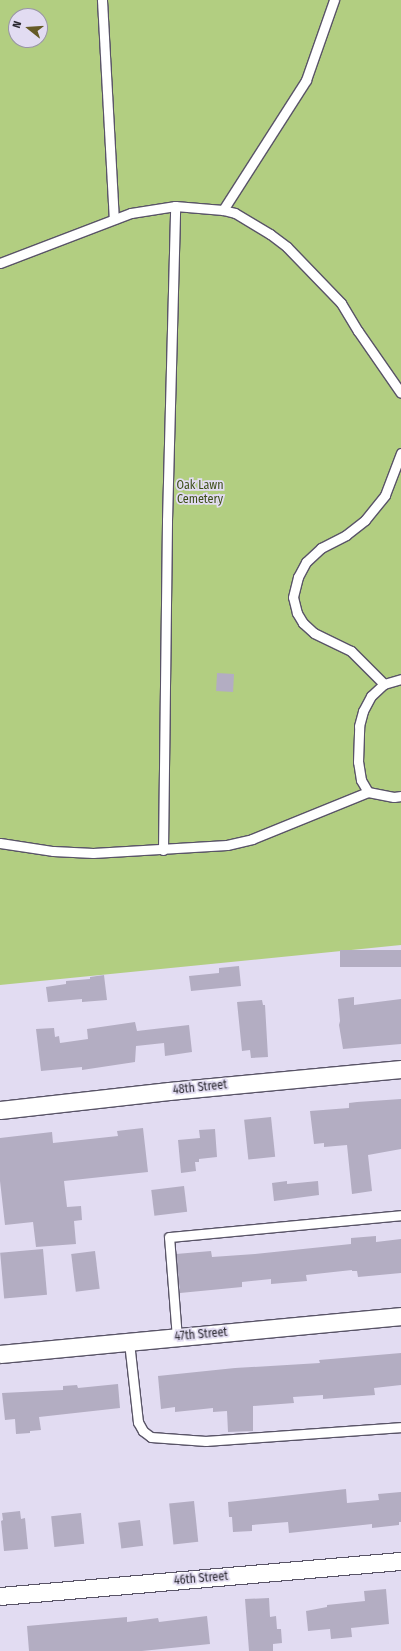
<!DOCTYPE html>
<html>
<head>
<meta charset="utf-8">
<style>
	body { margin:0 }
	#map { position:relative; width:401px; height:1651px; overflow:hidden; background:#e2dcf2; font-family:"Fira Sans Condensed",sans-serif }
	div>[style] { position:absolute }
	.green>* { inset:0; background:#b2ce81 }
	.building>* { inset:0; background:#b3adc2; transform-origin:0 0 }
	.roads { filter:drop-shadow(1px 0 #595467) drop-shadow(-1px 0 #595467) drop-shadow(0 1px #595467) drop-shadow(0 -1px #595467) }
	.service>* { height:9px; margin:-4.5px; padding:0 4.5px; transform-origin:4.5px; border-radius:4.5px; background:#fff }
	.minor>* { height:17px; margin:-8.5px; padding:0 8.5px; transform-origin:8.5px; border-radius:8.5px; background:#fff }
	span { translate:-50% -50%; white-space:nowrap; text-align:center; line-height:1.15; -webkit-text-stroke:3.5px #e2dcf2; paint-order:stroke }
	.park-label { font-size:12px; color:#3c4e17 }
	.street-label { font-size:12px; color:#2c2a32 }
	.north { position:absolute; left:8px; top:8px; width:40px; height:40px; box-sizing:border-box; background:#e2dcf2; border:1px solid #9995a5; border-radius:50%; rotate:287deg; font-size:11px; font-weight:700; line-height:16px; text-align:center; color:#2c2a32 }
	.north::after { content:''; display:block; margin:auto; width:14px; height:18px; background:#655a26; clip-path:polygon(50% 0,100% 100%,50% 72%,0 100%) }
</style>
</head>
<body>
<div id="map">
	<div class="green">
		<div style="clip-path:polygon(evenodd,0 0,401px 0,401px 945px,0 985px,0 0,16px 16px,40px 16px,40px 40px,16px 40px,16px 16px)"></div>
	</div>
	<div class="building">
		<div style="left:234px;top:674px;width:18px;height:17px;rotate:93deg"></div>
		<div style="left:401px;top:950px;width:17px;height:61px;rotate:90deg"></div>
		<div style="clip-path:polygon(239px 966px,241px 986px,191px 991px,189px 976px,219px 973px,219px 968px)"></div>
		<div style="clip-path:polygon(104px 975px,107px 1000px,82px 1002px,82px 999px,48px 1002px,46px 987px,66px 984px,66px 981px,90px 979px,90px 977px)"></div>
		<div style="clip-path:polygon(354px 997px,354px 1005px,401px 999px,401px 1044px,343px 1049px,339px 1025px,340px 1021px,338px 999px)"></div>
		<div style="clip-path:polygon(262px 1000px,263px 1005px,265px 1005px,268px 1057px,251px 1058px,250px 1050px,242px 1051px,237px 1002px)"></div>
		<div style="clip-path:polygon(135px 1022px,137px 1031px,189px 1025px,192px 1052px,165px 1056px,164px 1043px,136px 1046px,135px 1062px,82px 1070px,82px 1067px,41px 1071px,36px 1029px,54px 1028px,55px 1037px,59px 1036px,60px 1043px,88px 1039px,87px 1029px)"></div>
		<div style="clip-path:polygon(401px 1099px,401px 1149px,368px 1155px,372px 1191px,352px 1194px,347px 1145px,324px 1147px,324px 1143px,314px 1144px,310px 1111px,349px 1108px,349px 1103px,357px 1102px)"></div>
		<div style="left:271px;top:1117px;width:40px;height:27px;rotate:84deg"></div>
		<div style="clip-path:polygon(143px 1128px,148px 1172px,64px 1181px,67px 1207px,81px 1206px,82px 1220px,74px 1221px,76px 1244px,36px 1247px,33px 1222px,5px 1225px,0 1181px,0 1138px,52px 1132px,53px 1143px,118px 1136px,117px 1131px)"></div>
		<div style="clip-path:polygon(215px 1129px,217px 1157px,199px 1159px,199px 1162px,195px 1162px,196px 1171px,181px 1173px,178px 1140px,200px 1138px,199px 1130px)"></div>
		<div style="clip-path:polygon(287px 1181px,287px 1184px,318px 1181px,319px 1195px,274px 1201px,272px 1183px)"></div>
		<div style="left:184px;top:1186px;width:26px;height:33px;rotate:83deg"></div>
		<div style="clip-path:polygon(376px 1236px,376px 1242px,401px 1239px,401px 1273px,358px 1277px,357px 1271px,352px 1271px,352px 1270px,306px 1275px,307px 1281px,271px 1284px,271px 1279px,242px 1282px,242px 1287px,180px 1293px,176px 1254px,211px 1251px,212px 1257px,255px 1254px,351px 1244px,351px 1238px)"></div>
		<div style="left:43px;top:1249px;width:46px;height:43px;rotate:85deg"></div>
		<div style="left:95px;top:1251px;width:38px;height:24px;rotate:83deg"></div>
		<div style="clip-path:polygon(401px 1353px,401px 1385px,374px 1388px,375px 1395px,323px 1399px,323px 1395px,293px 1397px,294px 1403px,253px 1406px,253px 1431px,228px 1432px,227px 1411px,213px 1412px,213px 1408px,175px 1412px,175px 1407px,161px 1409px,158px 1376px,235px 1368px,320px 1363px,319px 1360px)"></div>
		<div style="clip-path:polygon(118px 1384px,120px 1408px,39px 1417px,41px 1430px,30px 1431px,30px 1433px,16px 1434px,15px 1419px,5px 1420px,2px 1393px,63px 1390px,63px 1386px,77px 1385px,78px 1388px)"></div>
		<div style="clip-path:polygon(346px 1489px,347px 1503px,379px 1500px,378px 1494px,401px 1492px,401px 1522px,399px 1522px,399px 1525px,372px 1528px,372px 1524px,289px 1533px,288px 1522px,252px 1525px,252px 1531px,233px 1532px,232px 1517px,229px 1517px,228px 1502px)"></div>
		<div style="left:194px;top:1501px;width:41px;height:25px;rotate:84deg"></div>
		<div style="clip-path:polygon(20px 1511px,21px 1519px,25px 1518px,28px 1549px,4px 1551px,1px 1521px,3px 1520px,2px 1513px)"></div>
		<div style="left:81px;top:1513px;width:31px;height:30px;rotate:84deg"></div>
		<div style="left:140px;top:1520px;width:26px;height:22px;rotate:83deg"></div>
		<div style="clip-path:polygon(386px 1589px,389px 1624px,351px 1628px,352px 1637px,331px 1639px,330px 1629px,308px 1631px,306px 1611px,327px 1607px,327px 1605px,365px 1601px,364px 1591px)"></div>
		<div style="clip-path:polygon(269px 1598px,270px 1617px,276px 1616px,277px 1629px,281px 1629px,282px 1643px,273px 1644px,273px 1651px,249px 1651px,245px 1599px)"></div>
		<div style="clip-path:polygon(207px 1616px,210px 1644px,142px 1651px,29px 1651px,27px 1626px,127px 1617px,127px 1622px,158px 1618px,159px 1622px)"></div>
	</div>
	<div class="roads">
		<div class="service">
			<div style="left:102px;top:0;width:219px;rotate:86.9deg"></div>
			<div style="left:223px;top:210px;width:154px;rotate:-57.4deg"></div>
			<div style="left:306px;top:80px;width:85px;rotate:-70.7deg"></div>
			<div style="left:0;top:263px;width:140px;rotate:-20.9deg"></div>
			<div style="left:131px;top:213px;width:45px;rotate:-9deg"></div>
			<div style="left:175px;top:206px;width:48px;rotate:4.8deg"></div>
			<div style="left:223px;top:210px;width:12px;rotate:14deg"></div>
			<div style="left:235px;top:213px;width:41px;rotate:31deg"></div>
			<div style="left:270px;top:234px;width:21px;rotate:37deg"></div>
			<div style="left:287px;top:247px;width:78px;rotate:46deg"></div>
			<div style="left:341px;top:303px;width:33px;rotate:59deg"></div>
			<div style="left:358px;top:331px;width:75px;rotate:55.3deg"></div>
			<div style="left:384px;top:684px;width:47px;rotate:-135deg"></div>
			<div style="left:351px;top:651px;width:41px;rotate:-154.1deg"></div>
			<div style="left:314px;top:633px;width:15px;rotate:-138deg"></div>
			<div style="left:303px;top:623px;width:12px;rotate:-121deg"></div>
			<div style="left:297px;top:613px;width:16px;rotate:-104deg"></div>
			<div style="left:293px;top:597px;width:21px;rotate:-76deg"></div>
			<div style="left:298px;top:577px;width:17px;rotate:-62deg"></div>
			<div style="left:306px;top:562px;width:21px;rotate:-43deg"></div>
			<div style="left:321px;top:548px;width:28px;rotate:-27deg"></div>
			<div style="left:346px;top:535px;width:24px;rotate:-38deg"></div>
			<div style="left:365px;top:520px;width:32px;rotate:-51deg"></div>
			<div style="left:385px;top:495px;width:45px;rotate:-69.1deg"></div>
			<div style="left:368px;top:792px;width:14px;rotate:-120deg"></div>
			<div style="left:361px;top:780px;width:18px;rotate:-99deg"></div>
			<div style="left:358px;top:762px;width:36px;rotate:-88deg"></div>
			<div style="left:359px;top:726px;width:16px;rotate:-75deg"></div>
			<div style="left:363px;top:711px;width:17px;rotate:-62deg"></div>
			<div style="left:371px;top:696px;width:18px;rotate:-43deg"></div>
			<div style="left:384px;top:684px;width:18px;rotate:-16deg"></div>
			<div style="left:0;top:843px;width:54px;rotate:8.6deg"></div>
			<div style="left:53px;top:851px;width:40px;rotate:2.9deg"></div>
			<div style="left:93px;top:853px;width:134px;rotate:-3.4deg"></div>
			<div style="left:227px;top:845px;width:26px;rotate:-13deg"></div>
			<div style="left:252px;top:839px;width:125px;rotate:-22.1deg"></div>
			<div style="left:368px;top:792px;width:26px;rotate:11deg"></div>
			<div style="left:394px;top:797px;width:7px;rotate:-8deg"></div>
			<div style="left:163px;top:850px;width:330px;rotate:-89.3deg"></div>
			<div style="left:167px;top:520px;width:314px;rotate:-88.5deg"></div>
			<div style="left:177px;top:1338px;width:101px;rotate:-94.5deg"></div>
			<div style="left:169px;top:1237px;width:233px;rotate:-5.4deg"></div>
			<div style="left:129px;top:1342px;width:81px;rotate:83.6deg"></div>
			<div style="left:138px;top:1422px;width:10px;rotate:61deg"></div>
			<div style="left:143px;top:1431px;width:10px;rotate:37deg"></div>
			<div style="left:151px;top:1437px;width:55px;rotate:4.2deg"></div>
			<div style="left:206px;top:1441px;width:196px;rotate:-4.1deg"></div>
		</div>
		<div class="minor">
			<div style="left:0;top:1110px;width:170px;rotate:-6.4deg"></div>
			<div style="left:169px;top:1091px;width:233px;rotate:-5.4deg"></div>
			<div style="left:0;top:1354px;width:403px;rotate:-5.4deg"></div>
			<div style="left:0;top:1596px;width:403px;rotate:-5deg"></div>
		</div>
	</div>
	<div class="park-label">
		<span style="left:200px;top:493px">Oak Lawn<br>Cemetery</span>
	</div>
	<div class="street-label">
		<span style="left:200px;top:1088px;rotate:-6deg">48th Street</span>
		<span style="left:201px;top:1335px;rotate:-5deg">47th Street</span>
		<span style="left:201px;top:1579px;rotate:-5deg">46th Street</span>
	</div>
	<div class="north">N</div>
</div>
</body>
</html>
